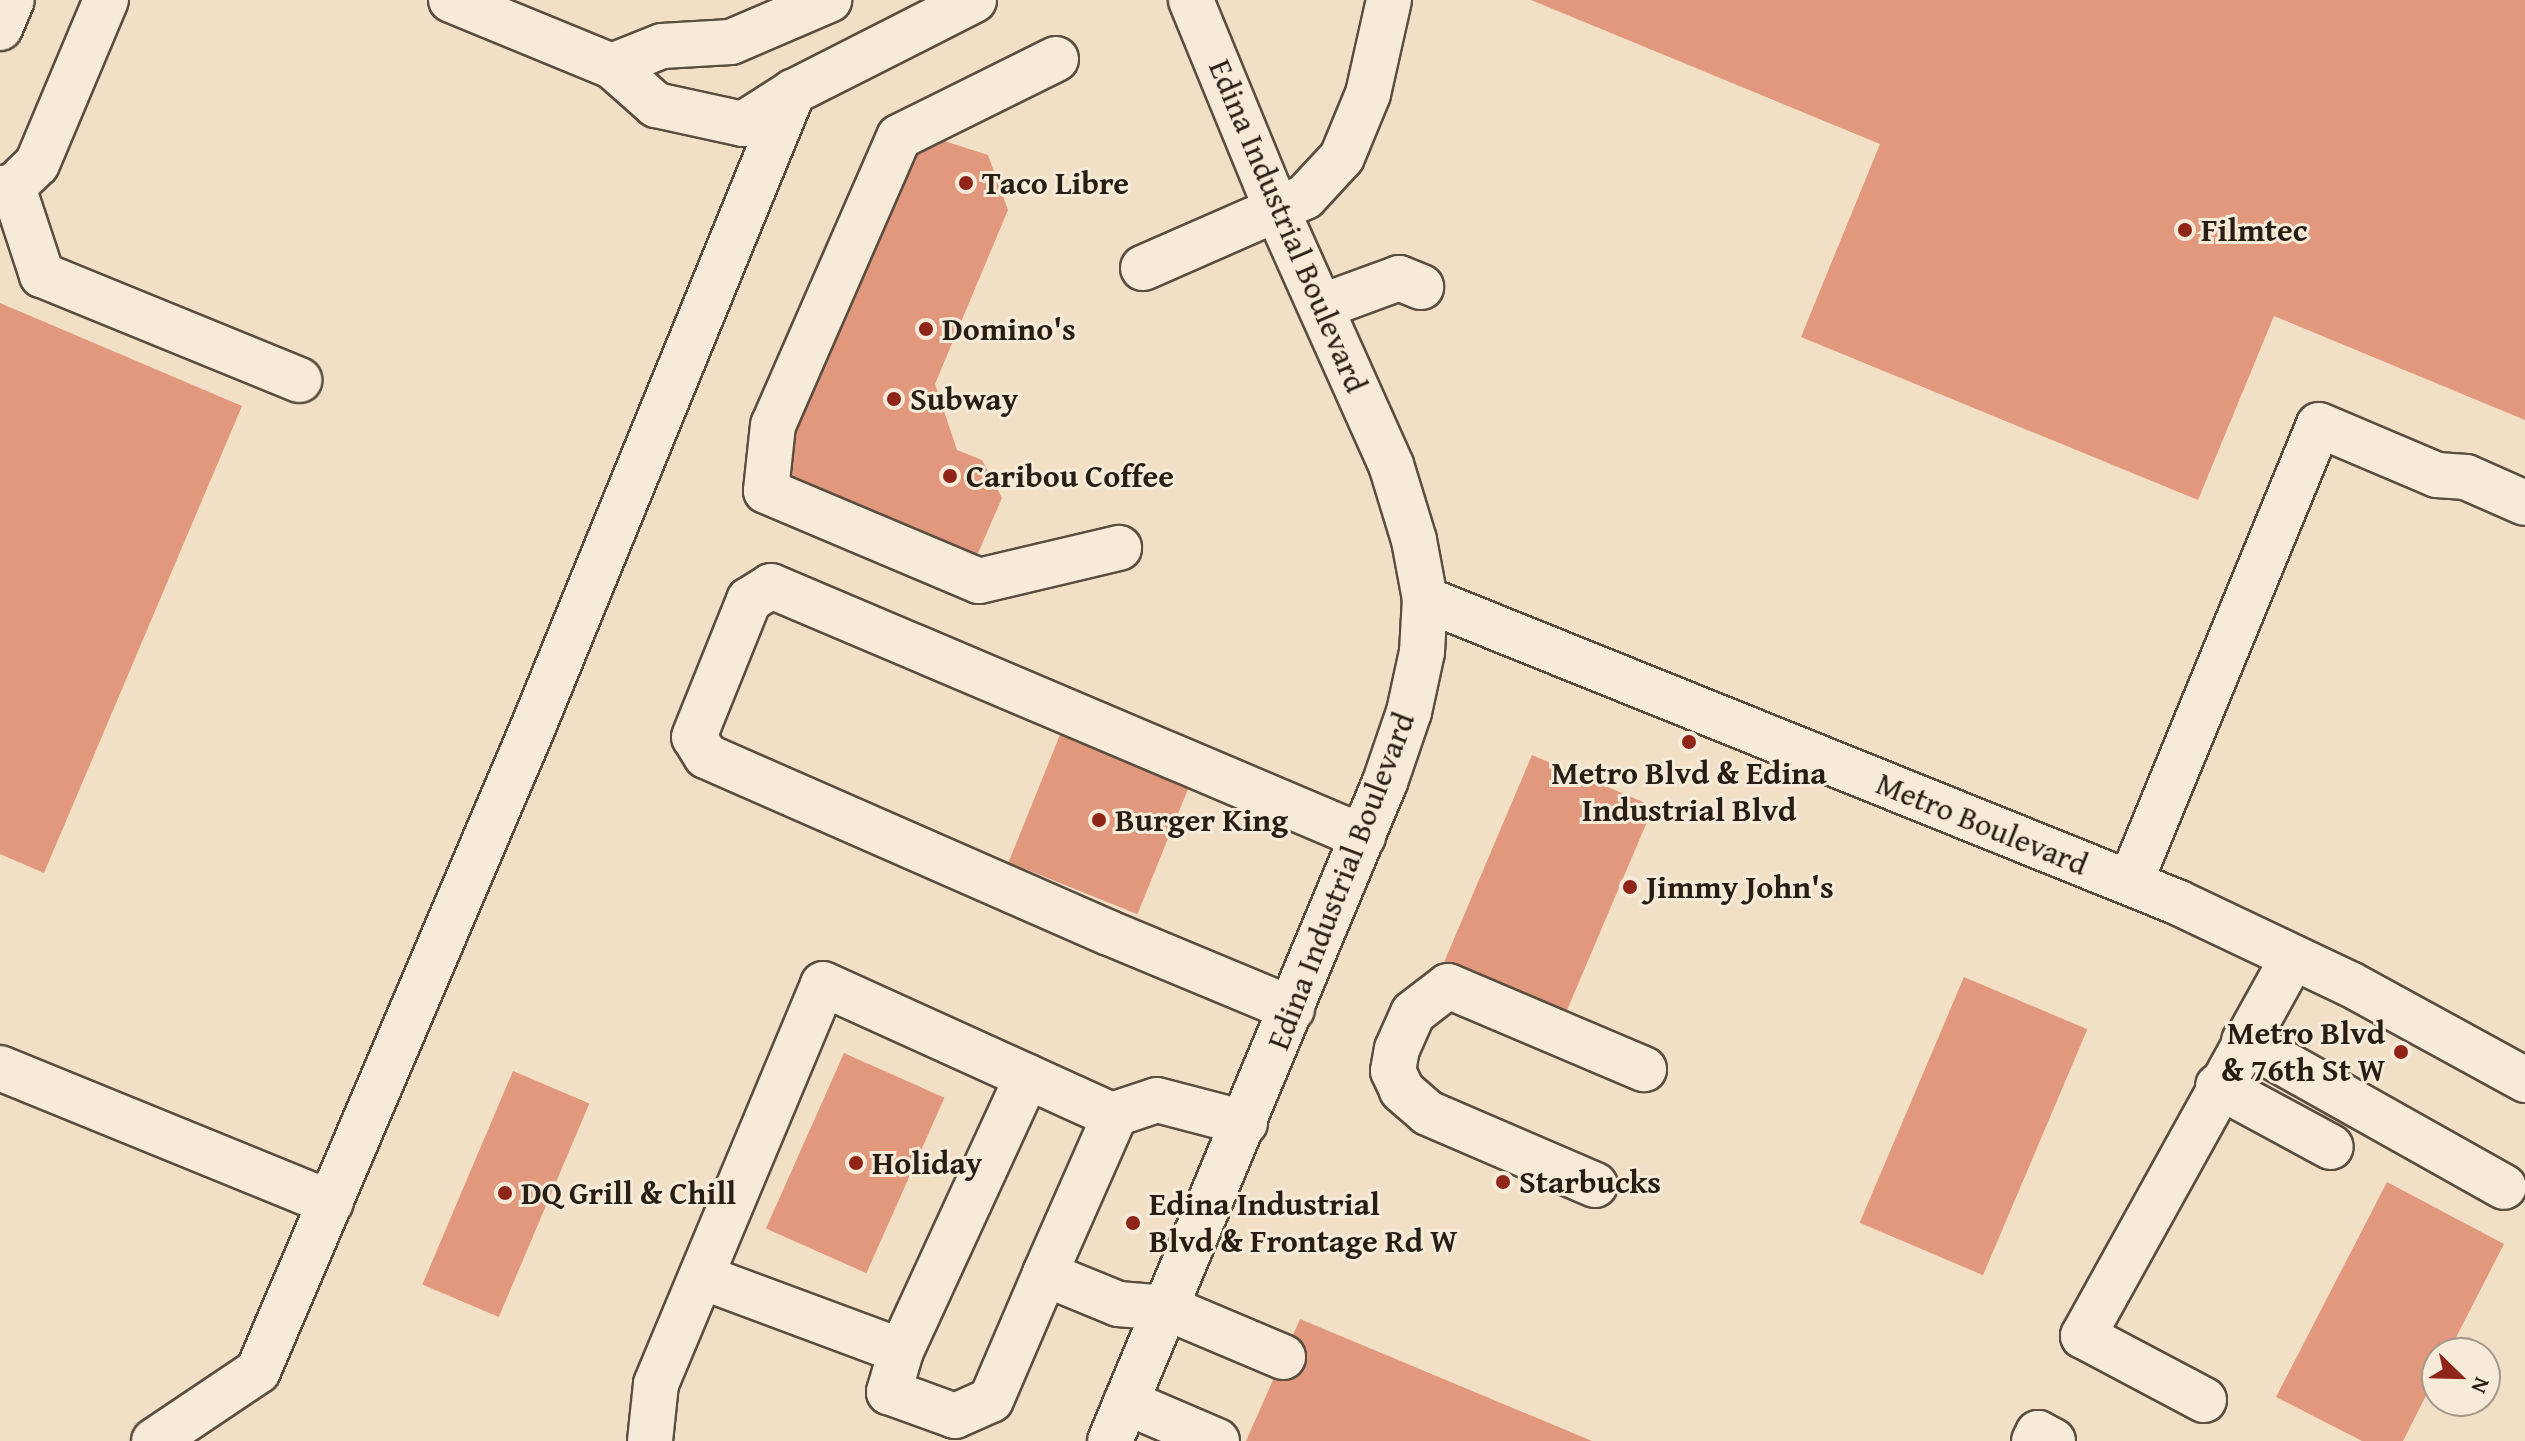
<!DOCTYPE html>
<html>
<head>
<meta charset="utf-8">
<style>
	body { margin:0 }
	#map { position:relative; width:2525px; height:1441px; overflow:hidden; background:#f1e0c5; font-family:"Gentium Book Plus",serif }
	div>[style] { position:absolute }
	.building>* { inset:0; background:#e1987d; transform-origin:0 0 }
	.roads { filter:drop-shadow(2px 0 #5a4e40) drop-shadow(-2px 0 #5a4e40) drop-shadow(0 2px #5a4e40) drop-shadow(0 -2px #5a4e40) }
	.minor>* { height:44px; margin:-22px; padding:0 22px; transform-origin:22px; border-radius:22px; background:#f6ebd9 }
	.dots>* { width:22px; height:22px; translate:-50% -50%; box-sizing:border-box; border:4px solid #f6ebd9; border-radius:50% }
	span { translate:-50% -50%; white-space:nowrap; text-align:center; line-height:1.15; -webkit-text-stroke:6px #f6ebd9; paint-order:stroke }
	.poi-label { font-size:32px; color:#281e14; font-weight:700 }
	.left { translate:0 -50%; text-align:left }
	.right { translate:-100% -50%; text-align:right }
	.street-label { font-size:32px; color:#281e14 }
	.north { position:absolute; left:2421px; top:1337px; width:80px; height:80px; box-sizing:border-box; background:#f6ebd9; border:2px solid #a4998a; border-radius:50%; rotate:113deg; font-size:22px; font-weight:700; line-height:32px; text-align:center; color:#281e14 }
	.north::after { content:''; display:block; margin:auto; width:28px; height:36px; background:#8f2418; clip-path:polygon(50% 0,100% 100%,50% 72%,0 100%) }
</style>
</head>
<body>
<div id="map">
	<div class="building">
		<div style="clip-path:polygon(1531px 0,2525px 0,2525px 420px,2274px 316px,2198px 500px,1801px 337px,1880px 144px)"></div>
		<div style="clip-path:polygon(938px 139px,988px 155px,1008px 210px,935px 384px,957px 450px,982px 460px,1002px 498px,978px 553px,940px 561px,781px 493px,771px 456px,897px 160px)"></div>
		<div style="clip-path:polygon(0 303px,242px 406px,44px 873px,0 854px)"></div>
		<div style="left:1064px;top:725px;width:139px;height:148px;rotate:22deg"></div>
		<div style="left:1532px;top:755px;width:132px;height:226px;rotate:23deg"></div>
		<div style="left:1964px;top:977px;width:134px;height:267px;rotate:23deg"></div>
		<div style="left:844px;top:1053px;width:110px;height:192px;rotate:24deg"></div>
		<div style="left:513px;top:1071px;width:83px;height:232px;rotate:23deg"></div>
		<div style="clip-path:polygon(2387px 1182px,2504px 1244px,2448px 1353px,2437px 1353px,2437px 1374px,2403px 1441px,2362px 1441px,2276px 1397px)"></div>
		<div style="clip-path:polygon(1300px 1319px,1592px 1441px,1246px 1441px)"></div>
	</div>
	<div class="roads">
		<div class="minor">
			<div style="left:451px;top:0;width:174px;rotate:22.3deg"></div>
			<div style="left:612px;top:66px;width:59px;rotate:41.6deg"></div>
			<div style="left:656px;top:105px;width:89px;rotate:12.3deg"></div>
			<div style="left:743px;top:124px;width:59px;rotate:-32.6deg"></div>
			<div style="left:793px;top:92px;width:203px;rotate:-26.9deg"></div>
			<div style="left:0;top:28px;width:30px;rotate:-67deg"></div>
			<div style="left:1056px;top:59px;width:175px;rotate:153.6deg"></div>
			<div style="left:899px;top:137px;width:314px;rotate:113.6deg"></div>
			<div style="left:773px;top:425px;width:66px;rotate:96.1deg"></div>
			<div style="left:766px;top:491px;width:231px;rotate:22.9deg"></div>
			<div style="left:979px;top:581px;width:144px;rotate:-13.3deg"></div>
			<div style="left:612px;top:66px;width:54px;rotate:-21.8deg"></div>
			<div style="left:662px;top:46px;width:69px;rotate:-3.3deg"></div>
			<div style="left:731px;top:42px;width:107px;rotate:-23.2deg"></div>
			<div style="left:13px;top:187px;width:93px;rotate:71.8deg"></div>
			<div style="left:42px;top:275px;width:278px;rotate:22.2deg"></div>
			<div style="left:0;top:188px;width:13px;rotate:-4deg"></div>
			<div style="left:13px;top:187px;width:33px;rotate:-44deg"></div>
			<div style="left:37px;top:164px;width:178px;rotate:-67.2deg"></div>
			<div style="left:1143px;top:268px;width:177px;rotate:-23.7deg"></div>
			<div style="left:1305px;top:197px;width:54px;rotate:-47.2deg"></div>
			<div style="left:1342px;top:157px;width:68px;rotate:-67.6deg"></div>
			<div style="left:1368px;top:94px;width:96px;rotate:-77.4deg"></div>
			<div style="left:1323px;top:306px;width:81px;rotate:-20.2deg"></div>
			<div style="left:1399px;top:278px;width:24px;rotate:22deg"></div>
			<div style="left:1425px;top:599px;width:811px;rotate:21.95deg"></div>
			<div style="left:2177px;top:902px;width:191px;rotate:25.4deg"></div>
			<div style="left:2350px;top:984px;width:200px;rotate:28.7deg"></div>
			<div style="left:2130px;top:883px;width:495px;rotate:-67.6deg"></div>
			<div style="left:2319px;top:425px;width:128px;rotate:23deg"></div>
			<div style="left:2437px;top:475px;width:29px;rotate:4deg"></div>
			<div style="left:2466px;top:477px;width:64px;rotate:23.8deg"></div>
			<div style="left:1292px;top:1009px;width:198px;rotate:-157.4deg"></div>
			<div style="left:1109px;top:933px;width:440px;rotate:-156.3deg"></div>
			<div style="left:706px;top:756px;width:22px;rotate:-122deg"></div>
			<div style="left:694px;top:737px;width:148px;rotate:-68.1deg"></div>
			<div style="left:749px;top:600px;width:26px;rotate:-32deg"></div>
			<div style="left:771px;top:586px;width:643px;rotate:22.98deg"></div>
			<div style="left:2244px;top:1041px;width:298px;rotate:29.3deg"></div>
			<div style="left:0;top:1068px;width:357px;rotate:22.2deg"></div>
			<div style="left:2218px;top:1086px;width:128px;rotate:28.4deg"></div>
			<div style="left:1115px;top:1115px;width:174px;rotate:113.8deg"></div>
			<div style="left:1045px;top:1274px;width:79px;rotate:22.3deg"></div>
			<div style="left:1118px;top:1304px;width:49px;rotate:4.7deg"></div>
			<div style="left:1167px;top:1308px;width:126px;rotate:22.9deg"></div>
			<div style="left:1595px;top:1185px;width:182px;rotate:-156.7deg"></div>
			<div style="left:1428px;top:1113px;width:35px;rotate:-139deg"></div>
			<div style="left:1402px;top:1090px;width:21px;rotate:-115deg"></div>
			<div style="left:1393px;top:1071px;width:22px;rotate:-80deg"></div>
			<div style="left:1397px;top:1049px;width:39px;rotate:-66deg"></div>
			<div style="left:1413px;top:1013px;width:44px;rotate:-37.6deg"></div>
			<div style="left:1448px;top:986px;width:213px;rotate:23deg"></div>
			<div style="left:702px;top:1277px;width:212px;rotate:20.4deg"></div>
			<div style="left:901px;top:1351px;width:43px;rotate:106.3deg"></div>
			<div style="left:889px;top:1392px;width:70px;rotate:20deg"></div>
			<div style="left:955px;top:1416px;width:39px;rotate:-24deg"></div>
			<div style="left:991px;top:1400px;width:137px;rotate:-66.8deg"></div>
			<div style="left:901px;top:1351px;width:302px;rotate:-65.3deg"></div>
			<div style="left:2204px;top:1400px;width:137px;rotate:-152.1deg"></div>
			<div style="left:2083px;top:1336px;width:433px;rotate:-61deg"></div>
			<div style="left:1126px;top:1402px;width:99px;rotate:23.2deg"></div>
			<div style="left:154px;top:1441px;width:125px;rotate:-33.9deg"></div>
			<div style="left:258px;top:1371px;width:695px;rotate:-66.87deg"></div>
			<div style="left:531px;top:732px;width:692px;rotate:-67.74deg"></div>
			<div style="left:650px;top:1441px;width:57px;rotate:-84deg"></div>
			<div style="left:656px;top:1384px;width:433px;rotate:-67.3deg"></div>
			<div style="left:823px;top:984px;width:317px;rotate:24.4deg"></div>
			<div style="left:1112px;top:1115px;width:47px;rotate:-18.4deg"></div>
			<div style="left:1157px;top:1100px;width:91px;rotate:14.6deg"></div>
			<div style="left:1110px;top:1441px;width:714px;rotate:-67.35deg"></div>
			<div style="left:1385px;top:782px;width:74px;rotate:-71.1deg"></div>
			<div style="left:1409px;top:712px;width:61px;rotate:-77.8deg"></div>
			<div style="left:1422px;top:652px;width:53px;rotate:-86.8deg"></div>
			<div style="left:1425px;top:599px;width:60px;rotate:-100.6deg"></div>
			<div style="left:1414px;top:540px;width:78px;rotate:-107deg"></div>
			<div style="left:1391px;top:465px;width:279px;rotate:-114.1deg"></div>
			<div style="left:1277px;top:210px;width:227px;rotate:-112.3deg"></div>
			<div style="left:2034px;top:1441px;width:9px;rotate:-63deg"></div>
			<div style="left:2038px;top:1433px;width:17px;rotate:28deg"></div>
		</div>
	</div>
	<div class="dots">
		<div style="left:966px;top:183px;background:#8f2418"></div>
		<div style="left:2185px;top:230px;background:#8f2418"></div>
		<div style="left:926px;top:329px;background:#8f2418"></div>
		<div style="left:894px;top:399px;background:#8f2418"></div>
		<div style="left:950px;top:476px;background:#8f2418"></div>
		<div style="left:1689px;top:742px;background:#8f2418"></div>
		<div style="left:1099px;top:820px;background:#8f2418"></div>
		<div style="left:1630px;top:887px;background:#8f2418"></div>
		<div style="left:2401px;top:1052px;background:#8f2418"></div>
		<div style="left:856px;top:1163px;background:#8f2418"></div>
		<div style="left:1503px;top:1182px;background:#8f2418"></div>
		<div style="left:505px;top:1193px;background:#8f2418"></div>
		<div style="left:1133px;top:1223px;background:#8f2418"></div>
	</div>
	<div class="poi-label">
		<span class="left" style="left:982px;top:183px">Taco Libre</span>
		<span class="left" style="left:2201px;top:230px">Filmtec</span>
		<span class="left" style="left:942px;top:329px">Domino's</span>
		<span class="left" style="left:910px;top:399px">Subway</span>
		<span class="left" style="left:966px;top:476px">Caribou Coffee</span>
		<span style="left:1689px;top:792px">Metro Blvd &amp; Edina<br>Industrial Blvd</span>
		<span class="left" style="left:1115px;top:820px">Burger King</span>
		<span class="left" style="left:1646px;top:887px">Jimmy John's</span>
		<span class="right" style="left:2385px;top:1052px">Metro Blvd<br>&amp; 76th St W</span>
		<span class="left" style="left:872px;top:1163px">Holiday</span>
		<span class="left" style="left:1519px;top:1182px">Starbucks</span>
		<span class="left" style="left:521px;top:1193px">DQ Grill &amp; Chill</span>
		<span class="left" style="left:1149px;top:1223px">Edina Industrial<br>Blvd &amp; Frontage Rd W</span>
	</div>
	<div class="street-label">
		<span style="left:1288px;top:226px;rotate:67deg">Edina Industrial Boulevard</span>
		<span style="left:1982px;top:824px;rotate:22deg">Metro Boulevard</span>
		<span style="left:1341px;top:881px;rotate:-69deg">Edina Industrial Boulevard</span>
	</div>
	<div class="north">N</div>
</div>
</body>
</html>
